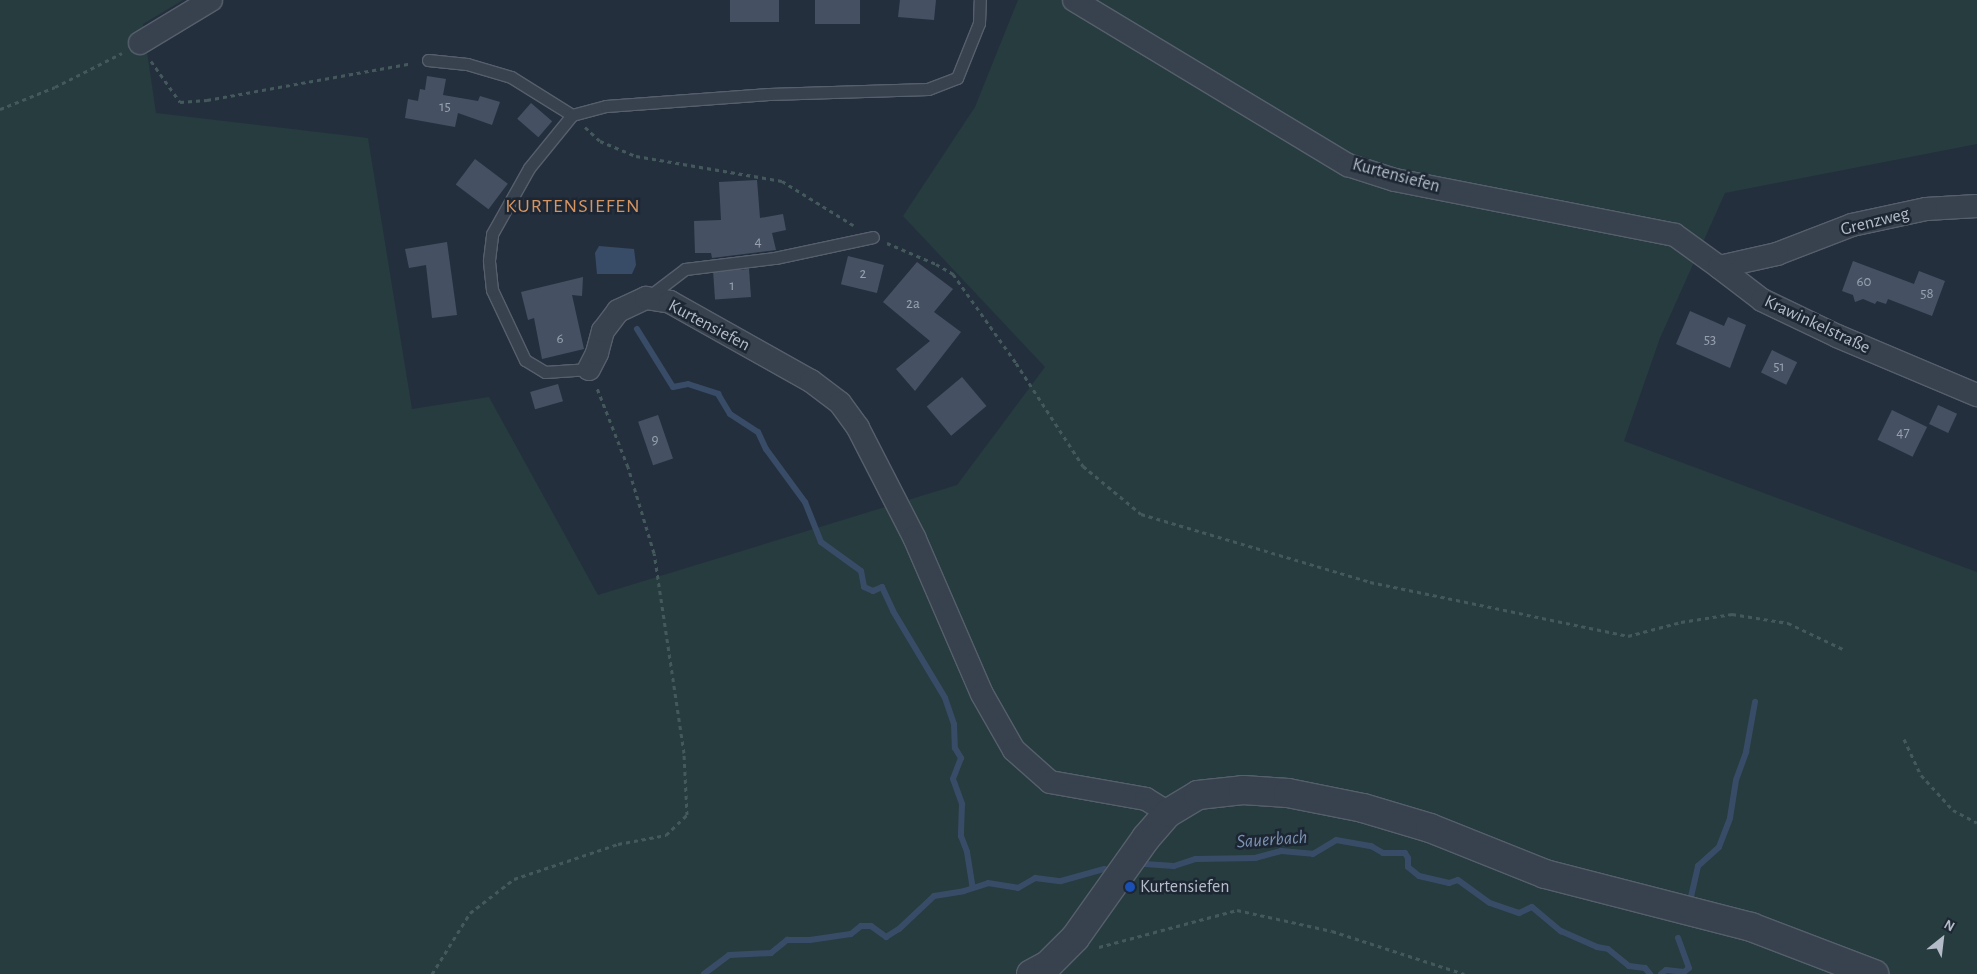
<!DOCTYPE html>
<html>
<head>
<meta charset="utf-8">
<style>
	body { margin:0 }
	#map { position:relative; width:1977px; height:974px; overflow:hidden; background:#242f3e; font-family:"Alegreya Sans",sans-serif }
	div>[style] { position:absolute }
	.green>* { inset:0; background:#263c3f }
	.water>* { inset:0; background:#394c67 }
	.stream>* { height:6px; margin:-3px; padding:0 3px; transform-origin:3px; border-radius:3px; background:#394c67 }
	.building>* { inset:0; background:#455162; transform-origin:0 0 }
	.path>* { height:3px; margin-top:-1.5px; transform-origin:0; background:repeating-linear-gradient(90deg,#44595c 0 4px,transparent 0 8px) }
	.roads { filter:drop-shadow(1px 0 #565f6c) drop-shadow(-1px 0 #565f6c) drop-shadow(0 1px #565f6c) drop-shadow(0 -1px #565f6c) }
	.service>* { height:11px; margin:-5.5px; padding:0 5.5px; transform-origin:5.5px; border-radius:5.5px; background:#38414e }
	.minor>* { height:22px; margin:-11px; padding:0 11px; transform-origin:11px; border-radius:11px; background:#38414e }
	.tertiary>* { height:28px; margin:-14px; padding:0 14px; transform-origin:14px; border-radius:14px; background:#38414e }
	.dots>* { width:14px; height:14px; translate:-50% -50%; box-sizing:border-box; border:2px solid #1d2633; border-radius:50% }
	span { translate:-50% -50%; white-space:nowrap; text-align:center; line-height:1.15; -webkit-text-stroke:5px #1d2633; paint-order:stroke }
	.number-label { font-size:15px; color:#98a1af }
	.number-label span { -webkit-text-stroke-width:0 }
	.street-label { font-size:18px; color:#b4bcc9 }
	.poi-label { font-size:18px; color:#b4bcc9 }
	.left { translate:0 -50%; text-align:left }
	.water-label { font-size:19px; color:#7c92b1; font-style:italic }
	.quarter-label { font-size:20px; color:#d59563; letter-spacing:1px }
	.north { position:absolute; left:1917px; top:914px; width:50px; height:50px; -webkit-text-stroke:4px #1d2633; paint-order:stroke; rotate:29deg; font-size:14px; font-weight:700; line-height:20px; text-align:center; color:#b4bcc9 }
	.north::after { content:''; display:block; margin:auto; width:18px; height:22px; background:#b4bcc9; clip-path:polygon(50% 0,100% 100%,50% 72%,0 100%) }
</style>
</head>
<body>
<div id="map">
	<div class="green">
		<div style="clip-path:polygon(0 0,183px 0,143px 24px,156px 113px,368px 138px,412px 409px,489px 397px,598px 595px,957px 485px,1045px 367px,903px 216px,975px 107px,1018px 0,1977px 0,1977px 144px,1725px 193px,1660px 338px,1624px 441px,1977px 572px,1977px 974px,0 974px)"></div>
	</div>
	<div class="water">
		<div style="clip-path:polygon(599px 246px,634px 249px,636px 265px,632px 274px,597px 274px,595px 253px)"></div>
	</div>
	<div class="stream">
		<div style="left:637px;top:329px;width:68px;rotate:58.2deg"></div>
		<div style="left:673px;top:387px;width:15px;rotate:-11deg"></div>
		<div style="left:688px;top:384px;width:32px;rotate:18deg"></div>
		<div style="left:718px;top:394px;width:23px;rotate:59deg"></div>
		<div style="left:730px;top:414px;width:33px;rotate:33deg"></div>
		<div style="left:758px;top:432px;width:19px;rotate:65deg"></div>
		<div style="left:766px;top:449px;width:66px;rotate:53.7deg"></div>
		<div style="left:805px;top:502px;width:43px;rotate:68.2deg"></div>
		<div style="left:821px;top:542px;width:49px;rotate:35.9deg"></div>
		<div style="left:861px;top:571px;width:16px;rotate:79deg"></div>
		<div style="left:864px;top:587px;width:10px;rotate:24deg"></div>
		<div style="left:873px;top:591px;width:10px;rotate:-24deg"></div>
		<div style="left:882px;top:587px;width:26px;rotate:65deg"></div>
		<div style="left:893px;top:611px;width:101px;rotate:59.1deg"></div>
		<div style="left:945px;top:698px;width:28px;rotate:71deg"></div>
		<div style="left:954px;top:724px;width:24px;rotate:88deg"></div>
		<div style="left:955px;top:748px;width:12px;rotate:59deg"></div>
		<div style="left:961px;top:758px;width:22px;rotate:111deg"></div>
		<div style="left:953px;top:779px;width:27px;rotate:70deg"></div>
		<div style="left:962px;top:804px;width:32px;rotate:92deg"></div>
		<div style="left:961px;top:836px;width:17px;rotate:69deg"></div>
		<div style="left:967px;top:852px;width:36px;rotate:81deg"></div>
		<div style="left:1145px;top:864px;width:29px;rotate:4deg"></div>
		<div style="left:1174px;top:866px;width:23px;rotate:-18deg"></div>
		<div style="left:1196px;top:859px;width:59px;rotate:-1deg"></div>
		<div style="left:1255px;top:858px;width:27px;rotate:-15deg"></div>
		<div style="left:1281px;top:851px;width:32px;rotate:5deg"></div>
		<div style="left:1313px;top:854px;width:27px;rotate:-31deg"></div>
		<div style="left:1336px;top:840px;width:36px;rotate:10deg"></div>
		<div style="left:1371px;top:846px;width:14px;rotate:30deg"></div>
		<div style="left:1383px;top:853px;width:22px"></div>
		<div style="left:1405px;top:853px;width:6px;rotate:59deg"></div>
		<div style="left:1408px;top:858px;width:9px;rotate:90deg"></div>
		<div style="left:1408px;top:867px;width:14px;rotate:39deg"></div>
		<div style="left:1419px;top:876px;width:31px;rotate:13deg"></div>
		<div style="left:1449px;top:883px;width:9px;rotate:-18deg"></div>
		<div style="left:1458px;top:880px;width:39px;rotate:36deg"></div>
		<div style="left:1490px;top:903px;width:31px;rotate:19deg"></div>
		<div style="left:1519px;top:913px;width:14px;rotate:-25deg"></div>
		<div style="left:1532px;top:907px;width:38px;rotate:40deg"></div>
		<div style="left:1561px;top:931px;width:39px;rotate:24deg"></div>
		<div style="left:1597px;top:947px;width:11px;rotate:10deg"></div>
		<div style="left:1608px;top:949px;width:27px;rotate:39deg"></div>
		<div style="left:1629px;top:966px;width:16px;rotate:7deg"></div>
		<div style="left:1645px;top:968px;width:8px;rotate:50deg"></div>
		<div style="left:1690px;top:901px;width:36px;rotate:-77deg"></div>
		<div style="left:1698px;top:866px;width:28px;rotate:-42deg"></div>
		<div style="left:1719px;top:847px;width:31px;rotate:-69deg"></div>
		<div style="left:1730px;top:818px;width:38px;rotate:-81deg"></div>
		<div style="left:1736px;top:780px;width:30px;rotate:-70deg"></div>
		<div style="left:1746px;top:752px;width:51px;rotate:-79.8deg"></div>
		<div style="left:704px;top:974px;width:31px;rotate:-37deg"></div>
		<div style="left:729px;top:955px;width:42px;rotate:-2.7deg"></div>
		<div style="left:771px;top:953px;width:21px;rotate:-39deg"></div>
		<div style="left:787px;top:940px;width:23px"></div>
		<div style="left:810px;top:940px;width:41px;rotate:-8.3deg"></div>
		<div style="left:851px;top:934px;width:13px;rotate:-39deg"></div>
		<div style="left:861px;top:926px;width:10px"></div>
		<div style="left:871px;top:926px;width:19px;rotate:36deg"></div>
		<div style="left:886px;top:937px;width:15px;rotate:-32deg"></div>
		<div style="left:899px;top:929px;width:48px;rotate:-43.3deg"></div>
		<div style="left:934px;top:896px;width:30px;rotate:-9deg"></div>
		<div style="left:964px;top:891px;width:25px;rotate:-18deg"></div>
		<div style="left:988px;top:883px;width:30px;rotate:9deg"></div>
		<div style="left:1018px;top:888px;width:20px;rotate:-30deg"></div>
		<div style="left:1035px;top:878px;width:26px;rotate:7deg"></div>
		<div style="left:1061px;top:881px;width:45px;rotate:-15.6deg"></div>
		<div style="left:1661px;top:974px;width:6px;rotate:-39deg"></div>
		<div style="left:1666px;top:970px;width:18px;rotate:6deg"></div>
		<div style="left:1684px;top:972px;width:6px;rotate:-39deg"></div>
		<div style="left:1689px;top:968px;width:32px;rotate:-110deg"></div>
	</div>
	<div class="building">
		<div style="left:730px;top:0;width:49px;height:22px"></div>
		<div style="left:815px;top:0;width:45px;height:24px"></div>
		<div style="clip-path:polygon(900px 0,936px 0,934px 20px,898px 17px)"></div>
		<div style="clip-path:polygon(427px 76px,446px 79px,443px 95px,478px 101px,480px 96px,500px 102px,492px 125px,458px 113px,455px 127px,405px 118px,408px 99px,418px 101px,420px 89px,425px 90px)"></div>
		<div style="left:531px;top:103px;width:28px;height:21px;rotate:41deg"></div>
		<div style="left:475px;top:159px;width:41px;height:32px;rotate:37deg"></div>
		<div style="clip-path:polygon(757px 180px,760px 218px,783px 214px,786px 230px,772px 233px,776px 250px,712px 258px,711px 253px,695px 253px,694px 221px,721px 220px,719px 182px)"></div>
		<div style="clip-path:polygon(447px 242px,457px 315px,432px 318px,426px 265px,409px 268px,405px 249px)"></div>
		<div style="left:848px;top:256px;width:37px;height:29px;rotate:14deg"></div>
		<div style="clip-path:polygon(1853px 261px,1914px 284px,1919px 271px,1945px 281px,1932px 316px,1888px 299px,1886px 304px,1877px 301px,1875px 304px,1863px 299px,1855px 302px,1853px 295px,1842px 291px)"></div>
		<div style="clip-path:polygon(917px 262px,953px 289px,934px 312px,961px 332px,915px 391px,896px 369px,930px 341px,883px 302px)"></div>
		<div style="left:749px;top:269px;width:28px;height:36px;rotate:86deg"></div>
		<div style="clip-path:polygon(583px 277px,582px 296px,572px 295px,584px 349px,542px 359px,534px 318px,528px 320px,521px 292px)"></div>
		<div style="clip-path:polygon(1690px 311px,1724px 326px,1728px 317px,1746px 325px,1730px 368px,1676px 344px)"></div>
		<div style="left:1772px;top:350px;width:28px;height:25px;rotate:26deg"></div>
		<div style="left:962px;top:377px;width:38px;height:46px;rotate:50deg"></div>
		<div style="left:558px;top:384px;width:18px;height:29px;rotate:74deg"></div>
		<div style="left:1938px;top:405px;width:21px;height:21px;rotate:25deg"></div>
		<div style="left:1892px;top:410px;width:39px;height:33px;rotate:26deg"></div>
		<div style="left:658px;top:415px;width:46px;height:21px;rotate:71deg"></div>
	</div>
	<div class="path">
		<div style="left:151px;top:61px;width:50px;rotate:54.7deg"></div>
		<div style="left:180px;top:102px;width:27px;rotate:-4deg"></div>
		<div style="left:207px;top:100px;width:208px;rotate:-10.2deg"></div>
		<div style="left:0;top:109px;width:59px;rotate:-21.8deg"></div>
		<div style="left:55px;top:87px;width:75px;rotate:-26.9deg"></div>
		<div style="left:585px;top:127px;width:21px;rotate:43deg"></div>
		<div style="left:600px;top:141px;width:39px;rotate:23deg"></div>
		<div style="left:636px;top:156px;width:148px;rotate:9.7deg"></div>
		<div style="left:782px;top:181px;width:84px;rotate:31.8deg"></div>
		<div style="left:887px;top:243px;width:53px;rotate:23.2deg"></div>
		<div style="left:936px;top:264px;width:20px;rotate:30deg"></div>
		<div style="left:953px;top:274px;width:109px;rotate:54.7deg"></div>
		<div style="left:1016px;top:363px;width:123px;rotate:57deg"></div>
		<div style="left:1083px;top:466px;width:75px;rotate:39.6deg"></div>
		<div style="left:1141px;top:514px;width:239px;rotate:16.5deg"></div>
		<div style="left:1370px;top:582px;width:264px;rotate:11.8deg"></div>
		<div style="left:1628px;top:636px;width:55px;rotate:-14.8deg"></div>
		<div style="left:1681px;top:622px;width:52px;rotate:-8.9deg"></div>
		<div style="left:1732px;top:614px;width:57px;rotate:9.1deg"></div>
		<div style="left:1788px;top:623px;width:61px;rotate:25.3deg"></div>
		<div style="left:1904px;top:739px;width:40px;rotate:65deg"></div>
		<div style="left:1921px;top:775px;width:47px;rotate:47.6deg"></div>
		<div style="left:1953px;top:810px;width:27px;rotate:28deg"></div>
		<div style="left:1099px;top:947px;width:143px;rotate:-15deg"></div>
		<div style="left:1237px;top:910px;width:97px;rotate:12.5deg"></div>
		<div style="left:1332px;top:931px;width:139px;rotate:18deg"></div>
		<div style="left:432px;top:974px;width:72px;rotate:-58.1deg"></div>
		<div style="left:470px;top:913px;width:56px;rotate:-37.7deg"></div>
		<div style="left:514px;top:879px;width:110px;rotate:-18.6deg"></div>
		<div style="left:618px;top:844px;width:49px;rotate:-10.6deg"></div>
		<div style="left:666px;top:835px;width:29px;rotate:-44deg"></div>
		<div style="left:687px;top:815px;width:62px;rotate:-92.8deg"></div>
		<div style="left:684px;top:753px;width:202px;rotate:-98.5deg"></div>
		<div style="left:654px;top:553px;width:90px;rotate:-106.8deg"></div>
		<div style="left:628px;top:467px;width:85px;rotate:-111.4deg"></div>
	</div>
	<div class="roads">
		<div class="service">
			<div style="left:428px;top:60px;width:39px;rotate:6deg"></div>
			<div style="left:467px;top:64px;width:46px;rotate:16.5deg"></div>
			<div style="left:511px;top:77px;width:72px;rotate:31.9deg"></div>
			<div style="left:647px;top:298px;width:48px;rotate:-37.3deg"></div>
			<div style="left:685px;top:269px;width:91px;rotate:-7deg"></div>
			<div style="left:775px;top:258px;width:100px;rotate:-12.1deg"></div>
			<div style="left:589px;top:369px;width:44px;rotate:176.1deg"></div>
			<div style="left:545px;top:372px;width:23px;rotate:-149deg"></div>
			<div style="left:525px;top:360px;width:77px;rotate:-115.2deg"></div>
			<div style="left:492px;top:290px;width:30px;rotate:-96deg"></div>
			<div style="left:489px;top:260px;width:26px;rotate:-83deg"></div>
			<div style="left:492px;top:234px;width:76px;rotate:-60.7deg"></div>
			<div style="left:529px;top:168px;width:68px;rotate:-50.9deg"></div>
			<div style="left:572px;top:115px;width:35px;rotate:-15deg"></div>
			<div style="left:606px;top:106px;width:163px;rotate:-4.2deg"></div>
			<div style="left:769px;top:94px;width:159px;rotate:-1.8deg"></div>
			<div style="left:928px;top:89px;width:31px;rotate:-21deg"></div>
			<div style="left:957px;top:78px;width:59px;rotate:-68.2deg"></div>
			<div style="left:979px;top:23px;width:23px;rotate:-88deg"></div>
		</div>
		<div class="minor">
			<div style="left:1074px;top:0;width:320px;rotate:31.1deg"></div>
			<div style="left:1348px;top:165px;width:49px;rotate:17.7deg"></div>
			<div style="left:1395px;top:180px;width:285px;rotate:11.1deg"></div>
			<div style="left:1675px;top:235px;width:54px;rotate:36deg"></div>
			<div style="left:140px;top:43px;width:83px;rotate:-31.2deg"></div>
			<div style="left:1977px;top:206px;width:51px;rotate:176.6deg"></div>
			<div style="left:1926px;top:209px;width:76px;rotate:167.8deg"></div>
			<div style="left:1852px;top:225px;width:80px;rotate:158.9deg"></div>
			<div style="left:1777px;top:254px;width:59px;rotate:167.4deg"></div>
			<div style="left:1719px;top:267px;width:54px;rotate:37.5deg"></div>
			<div style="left:1762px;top:300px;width:83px;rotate:25.6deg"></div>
			<div style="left:1837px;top:336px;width:152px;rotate:22.9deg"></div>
			<div style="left:589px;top:369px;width:18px;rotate:-63deg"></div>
			<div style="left:597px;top:353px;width:23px;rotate:-75deg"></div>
			<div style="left:603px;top:331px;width:25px;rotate:-53deg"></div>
			<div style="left:618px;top:311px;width:31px;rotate:-25deg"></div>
			<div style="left:646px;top:298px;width:24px;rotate:9deg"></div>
			<div style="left:670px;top:302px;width:162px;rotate:29.3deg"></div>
			<div style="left:811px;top:381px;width:36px;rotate:37deg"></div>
			<div style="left:840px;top:403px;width:31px;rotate:54deg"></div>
			<div style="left:858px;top:428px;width:123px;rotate:62.8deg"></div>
			<div style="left:914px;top:537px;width:171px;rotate:66.6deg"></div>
			<div style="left:982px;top:694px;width:64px;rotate:60.3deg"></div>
			<div style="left:1014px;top:750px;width:48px;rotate:41.6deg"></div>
			<div style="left:1050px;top:782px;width:97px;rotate:10deg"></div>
			<div style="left:1146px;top:799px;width:26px;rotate:32deg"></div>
		</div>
		<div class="tertiary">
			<div style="left:1031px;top:974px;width:19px;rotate:-28deg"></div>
			<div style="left:1048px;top:965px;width:38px;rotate:-45deg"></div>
			<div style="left:1075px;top:938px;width:123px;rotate:-54.6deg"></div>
			<div style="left:1146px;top:838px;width:33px;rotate:-49deg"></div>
			<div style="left:1168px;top:813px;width:35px;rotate:-31deg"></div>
			<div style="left:1198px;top:795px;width:45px;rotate:-6.3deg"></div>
			<div style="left:1243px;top:790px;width:45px;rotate:3.8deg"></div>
			<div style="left:1288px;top:793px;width:76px;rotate:11.3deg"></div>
			<div style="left:1363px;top:808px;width:70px;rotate:16.6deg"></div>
			<div style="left:1430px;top:828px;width:124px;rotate:21.8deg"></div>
			<div style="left:1545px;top:874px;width:213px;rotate:14.4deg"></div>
			<div style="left:1751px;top:927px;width:132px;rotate:20.9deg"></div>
		</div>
	</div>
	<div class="dots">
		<div style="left:1130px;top:887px;background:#1a4fb4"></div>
	</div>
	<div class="number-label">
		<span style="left:445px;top:107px">15</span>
		<span style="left:758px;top:242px">4</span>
		<span style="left:863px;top:274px">2</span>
		<span style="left:1864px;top:282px">60</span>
		<span style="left:732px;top:286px">1</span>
		<span style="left:1927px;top:294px">58</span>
		<span style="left:913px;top:304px">2a</span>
		<span style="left:560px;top:339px">6</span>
		<span style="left:1710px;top:340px">53</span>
		<span style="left:1779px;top:367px">51</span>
		<span style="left:1903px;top:433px">47</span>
		<span style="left:655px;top:440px">9</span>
	</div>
	<div class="street-label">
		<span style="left:1396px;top:176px;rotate:15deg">Kurtensiefen</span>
		<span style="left:1875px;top:222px;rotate:-14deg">Grenzweg</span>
		<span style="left:1817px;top:325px;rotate:25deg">Krawinkelstraße</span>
		<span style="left:709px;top:326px;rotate:28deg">Kurtensiefen</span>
	</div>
	<div class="poi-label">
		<span class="left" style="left:1140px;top:887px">Kurtensiefen</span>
	</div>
	<div class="water-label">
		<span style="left:1272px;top:840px;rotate:-4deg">Sauerbach</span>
	</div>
	<div class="quarter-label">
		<span style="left:573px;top:206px">KURTENSIEFEN</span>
	</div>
	<div class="north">N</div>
</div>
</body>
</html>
